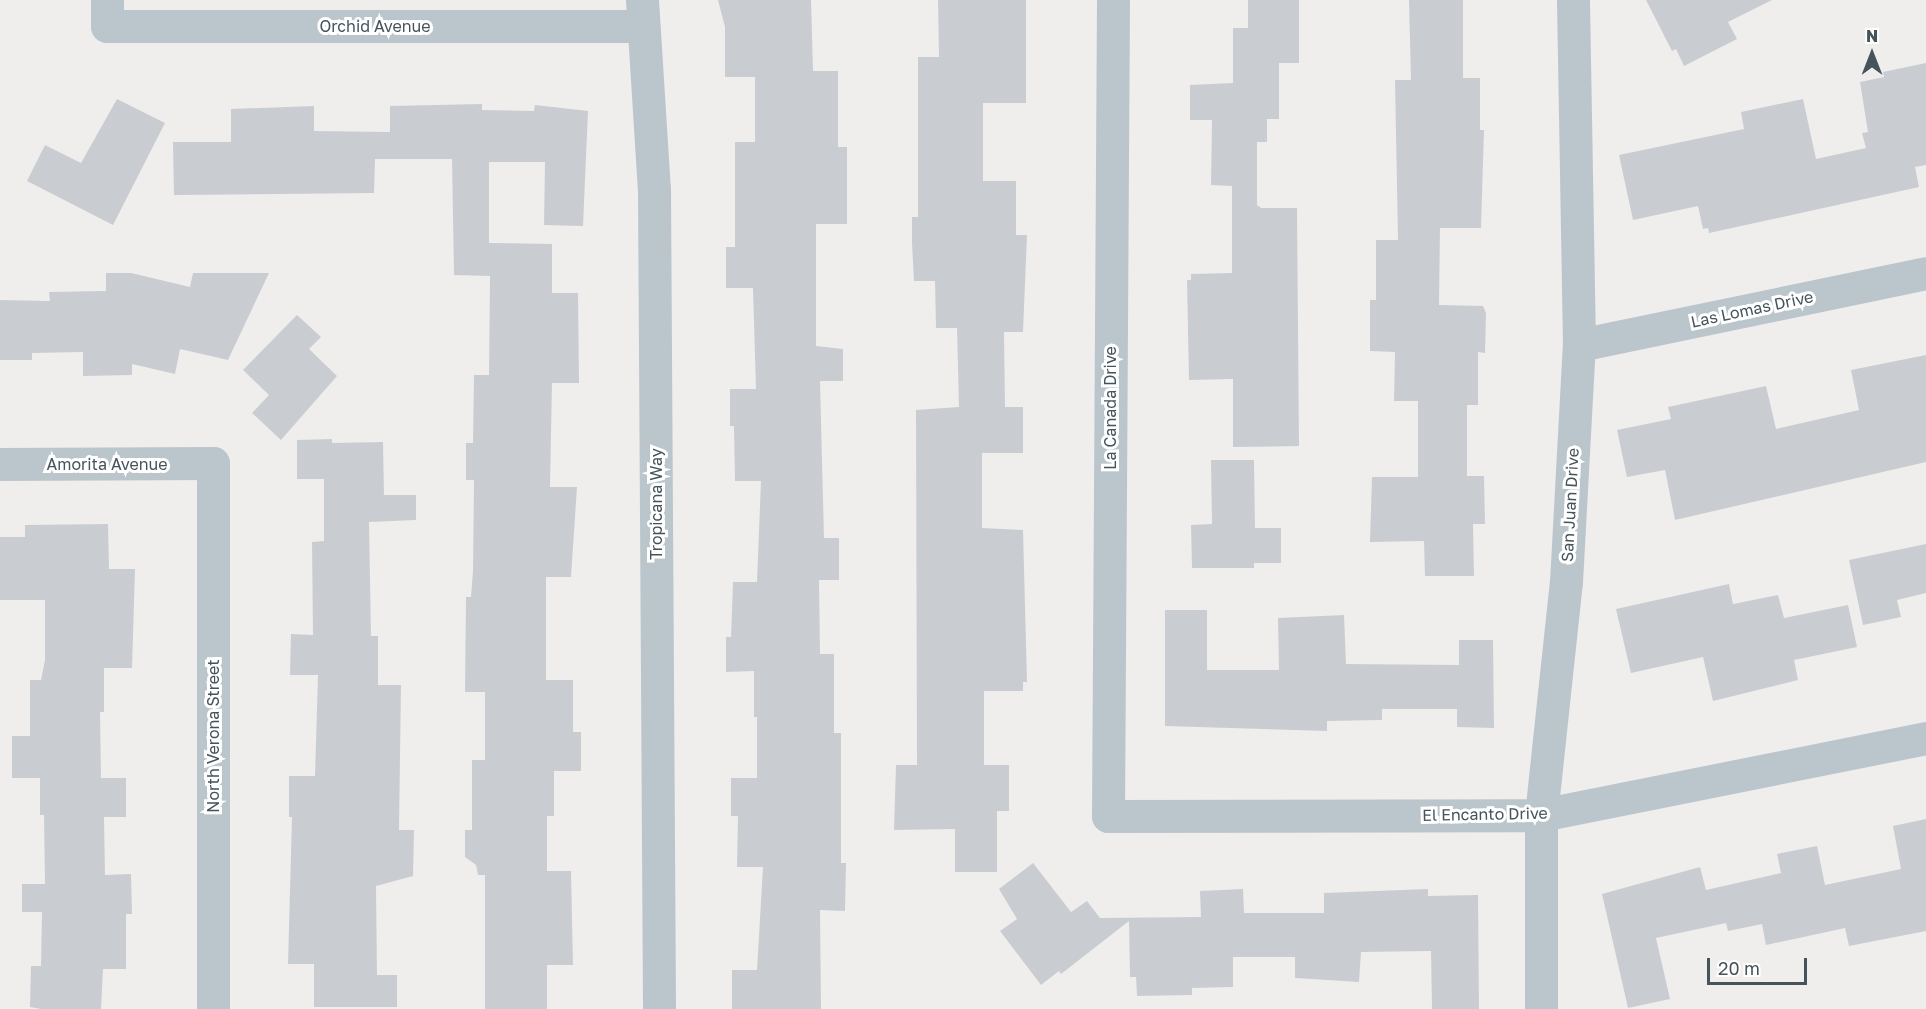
<!DOCTYPE html>
<html>
<head>
<meta charset="utf-8">
<style>
	body { margin:0 }
	#map { position:relative; width:1926px; height:1009px; overflow:hidden; background:#f0eded; font-family:"Golos Text",sans-serif }
	div>[style] { position:absolute }
	.building>* { inset:0; background:#c9cdd2 }
	.street>* { height:33px; margin:-16.5px; padding:0 16.5px; transform-origin:16.5px; border-radius:16.5px; background:#bbc6cc }
	span { translate:-50% -50%; white-space:nowrap; text-align:center; line-height:1.15; -webkit-text-stroke:6px #fff; paint-order:stroke }
	.street-label { font-size:16px; color:#45535a }
	.north { position:absolute; left:1842px; top:24px; width:60px; height:60px; -webkit-text-stroke:4px #fff; paint-order:stroke; rotate:0deg; font-size:16px; font-weight:700; line-height:24px; text-align:center; color:#45535a }
	.north::after { content:''; display:block; margin:auto; width:21px; height:27px; background:#45535a; clip-path:polygon(50% 0,100% 100%,50% 72%,0 100%) }
	.scale { position:absolute; left:1707px; top:958px; width:100px; height:27px; box-sizing:border-box; border:3px solid #45535a; border-top:0; padding-left:8px; font-size:18px; line-height:21px; white-space:nowrap; color:#45535a; -webkit-text-stroke:4px #fff; paint-order:stroke }
</style>
</head>
<body>
<div id="map">
	<div class="building">
		<div style="clip-path:polygon(718px 0,811px 0,813px 71px,838px 71px,838px 147px,847px 147px,847px 224px,816px 224px,816px 346px,843px 349px,843px 381px,820px 381px,824px 538px,839px 538px,839px 580px,819px 580px,820px 654px,834px 654px,834px 733px,841px 733px,841px 863px,846px 863px,845px 911px,820px 910px,821px 1009px,732px 1009px,732px 970px,757px 970px,763px 867px,737px 867px,738px 816px,731px 816px,731px 778px,757px 778px,757px 717px,754px 717px,754px 671px,726px 672px,726px 637px,731px 637px,733px 582px,757px 582px,761px 481px,735px 481px,734px 426px,730px 426px,730px 389px,756px 389px,753px 288px,726px 288px,726px 247px,735px 247px,735px 142px,755px 142px,755px 77px,725px 77px,725px 27px)"></div>
		<div style="clip-path:polygon(938px 0,1026px 0,1026px 103px,983px 103px,983px 181px,1016px 181px,1016px 235px,1027px 235px,1023px 332px,1004px 332px,1005px 407px,1023px 407px,1023px 453px,982px 453px,982px 528px,1023px 530px,1027px 682px,1023px 682px,1023px 691px,984px 691px,984px 765px,1009px 765px,1009px 811px,997px 811px,997px 872px,955px 872px,955px 829px,894px 830px,896px 765px,917px 765px,916px 410px,959px 407px,957px 328px,936px 328px,935px 281px,914px 281px,912px 243px,912px 217px,918px 217px,918px 57px,939px 57px)"></div>
		<div style="clip-path:polygon(1248px 0,1299px 0,1299px 63px,1279px 63px,1279px 119px,1267px 119px,1267px 142px,1257px 142px,1257px 205px,1261px 208px,1297px 208px,1299px 446px,1233px 447px,1233px 379px,1189px 380px,1187px 280px,1191px 280px,1191px 274px,1232px 273px,1232px 186px,1211px 185px,1212px 120px,1190px 120px,1190px 85px,1233px 83px,1233px 28px,1248px 28px)"></div>
		<div style="clip-path:polygon(1409px 0,1463px 0,1463px 78px,1480px 78px,1480px 130px,1484px 130px,1481px 228px,1440px 228px,1439px 305px,1483px 306px,1486px 313px,1485px 353px,1478px 352px,1478px 405px,1467px 405px,1467px 476px,1484px 476px,1485px 524px,1473px 524px,1474px 576px,1425px 576px,1424px 541px,1370px 542px,1372px 477px,1418px 477px,1418px 401px,1394px 401px,1395px 352px,1370px 351px,1370px 300px,1376px 300px,1376px 240px,1398px 240px,1395px 80px,1411px 80px)"></div>
		<div style="clip-path:polygon(1646px 0,1772px 0,1728px 22px,1737px 39px,1684px 66px,1676px 49px,1672px 51px)"></div>
		<div style="clip-path:polygon(1926px 63px,1926px 165px,1915px 167px,1919px 187px,1709px 233px,1708px 228px,1703px 229px,1698px 206px,1633px 220px,1619px 155px,1744px 129px,1741px 112px,1803px 99px,1816px 159px,1866px 148px,1862px 133px,1868px 132px,1860px 82px,1884px 77px,1883px 72px)"></div>
		<div style="clip-path:polygon(117px 99px,165px 123px,113px 225px,27px 181px,45px 145px,81px 163px)"></div>
		<div style="clip-path:polygon(482px 104px,482px 110px,534px 111px,535px 105px,588px 111px,583px 226px,544px 225px,545px 162px,489px 162px,489px 243px,552px 244px,552px 293px,578px 293px,579px 383px,552px 383px,550px 487px,577px 487px,571px 577px,546px 577px,546px 680px,573px 680px,573px 732px,581px 732px,581px 771px,554px 771px,554px 816px,547px 816px,547px 871px,571px 871px,573px 965px,547px 965px,547px 1009px,485px 1009px,485px 875px,478px 875px,476px 865px,465px 857px,465px 830px,472px 830px,472px 760px,485px 760px,485px 692px,465px 692px,466px 597px,471px 597px,473px 571px,474px 480px,466px 480px,466px 443px,473px 443px,474px 375px,489px 375px,490px 276px,454px 275px,452px 159px,375px 159px,374px 193px,174px 195px,173px 142px,231px 142px,231px 109px,314px 106px,314px 131px,390px 132px,390px 106px)"></div>
		<div style="clip-path:polygon(106px 273px,131px 273px,190px 287px,193px 273px,269px 273px,228px 360px,180px 349px,175px 374px,132px 364px,132px 375px,83px 376px,83px 352px,32px 353px,32px 360px,0 360px,0 300px,50px 301px,49px 292px,106px 291px)"></div>
		<div style="clip-path:polygon(297px 315px,321px 337px,309px 349px,337px 376px,281px 440px,252px 413px,269px 395px,243px 370px)"></div>
		<div style="clip-path:polygon(1926px 355px,1926px 462px,1675px 520px,1665px 470px,1627px 477px,1617px 430px,1671px 419px,1668px 407px,1766px 386px,1776px 429px,1859px 410px,1851px 370px)"></div>
		<div style="clip-path:polygon(332px 439px,332px 443px,383px 442px,384px 495px,416px 495px,416px 520px,369px 522px,371px 636px,378px 636px,378px 685px,401px 685px,399px 830px,414px 830px,413px 876px,376px 886px,377px 975px,397px 975px,397px 1007px,314px 1007px,314px 964px,288px 964px,292px 817px,289px 817px,289px 776px,315px 776px,318px 675px,290px 675px,291px 634px,313px 635px,312px 542px,324px 541px,324px 479px,297px 479px,297px 440px)"></div>
		<div style="clip-path:polygon(1211px 460px,1254px 460px,1255px 528px,1281px 528px,1281px 563px,1254px 563px,1254px 568px,1192px 568px,1191px 525px,1212px 524px)"></div>
		<div style="clip-path:polygon(108px 524px,109px 569px,135px 569px,132px 668px,104px 668px,104px 712px,100px 712px,101px 778px,126px 778px,126px 817px,104px 817px,105px 875px,131px 874px,132px 914px,126px 914px,126px 969px,103px 969px,101px 1009px,41px 1009px,30px 1007px,31px 966px,41px 966px,42px 912px,22px 912px,22px 884px,45px 884px,44px 815px,40px 815px,40px 778px,12px 778px,12px 736px,30px 736px,30px 680px,41px 680px,45px 660px,45px 600px,0 600px,0 537px,25px 537px,25px 525px)"></div>
		<div style="clip-path:polygon(1926px 544px,1926px 593px,1897px 600px,1901px 617px,1863px 625px,1849px 560px)"></div>
		<div style="clip-path:polygon(1729px 584px,1733px 604px,1778px 595px,1784px 618px,1848px 605px,1857px 647px,1794px 660px,1798px 680px,1713px 701px,1703px 657px,1631px 673px,1616px 609px)"></div>
		<div style="clip-path:polygon(1165px 610px,1207px 610px,1207px 670px,1279px 670px,1278px 618px,1344px 615px,1346px 664px,1459px 665px,1459px 640px,1493px 640px,1494px 728px,1457px 727px,1457px 709px,1382px 709px,1382px 720px,1327px 721px,1327px 731px,1165px 726px)"></div>
		<div style="clip-path:polygon(1926px 819px,1926px 931px,1849px 946px,1845px 928px,1766px 945px,1762px 924px,1728px 931px,1726px 923px,1656px 938px,1670px 999px,1628px 1008px,1602px 894px,1700px 867px,1706px 890px,1781px 873px,1777px 854px,1817px 846px,1825px 885px,1901px 869px,1893px 826px)"></div>
		<div style="clip-path:polygon(1033px 863px,1071px 912px,1087px 901px,1100px 918px,1201px 917px,1200px 891px,1243px 889px,1244px 913px,1324px 913px,1324px 893px,1428px 889px,1428px 896px,1478px 895px,1479px 1009px,1432px 1009px,1431px 951px,1361px 952px,1359px 982px,1295px 978px,1295px 957px,1233px 957px,1233px 987px,1192px 988px,1192px 995px,1137px 996px,1136px 977px,1130px 977px,1129px 921px,1061px 974px,1059px 971px,1041px 985px,1000px 931px,1017px 919px,999px 889px)"></div>
	</div>
	<div class="street">
		<div style="left:107px;top:0;width:26px;rotate:90deg"></div>
		<div style="left:107px;top:26px;width:535px"></div>
		<div style="left:642px;top:0;width:189px;rotate:86.4deg"></div>
		<div style="left:654px;top:189px;width:820px;rotate:89.65deg"></div>
		<div style="left:1113px;top:0;width:816px;rotate:90.35deg"></div>
		<div style="left:1108px;top:816px;width:433px;rotate:-0.1deg"></div>
		<div style="left:1541px;top:815px;width:393px;rotate:-11.3deg"></div>
		<div style="left:1579px;top:345px;width:354px;rotate:-11.7deg"></div>
		<div style="left:0;top:464px;width:213px;rotate:-0.3deg"></div>
		<div style="left:213px;top:463px;width:546px;rotate:90deg"></div>
		<div style="left:1541px;top:1009px;width:194px;rotate:-90deg"></div>
		<div style="left:1541px;top:815px;width:234px;rotate:-83.9deg"></div>
		<div style="left:1566px;top:582px;width:237px;rotate:-86.9deg"></div>
		<div style="left:1579px;top:345px;width:345px;rotate:-91deg"></div>
	</div>
	<div class="street-label">
		<span style="left:375px;top:26px">Orchid Avenue</span>
		<span style="left:1752px;top:309px;rotate:-12deg">Las Lomas Drive</span>
		<span style="left:1110px;top:408px;rotate:-90deg">La Canada Drive</span>
		<span style="left:107px;top:464px">Amorita Avenue</span>
		<span style="left:656px;top:504px;rotate:-90deg">Tropicana Way</span>
		<span style="left:1570px;top:505px;rotate:-87deg">San Juan Drive</span>
		<span style="left:213px;top:736px;rotate:-90deg">North Verona Street</span>
		<span style="left:1485px;top:814px;rotate:-1deg">El Encanto Drive</span>
	</div>
	<div class="north">N</div>
	<div class="scale">20 m</div>
</div>
</body>
</html>
